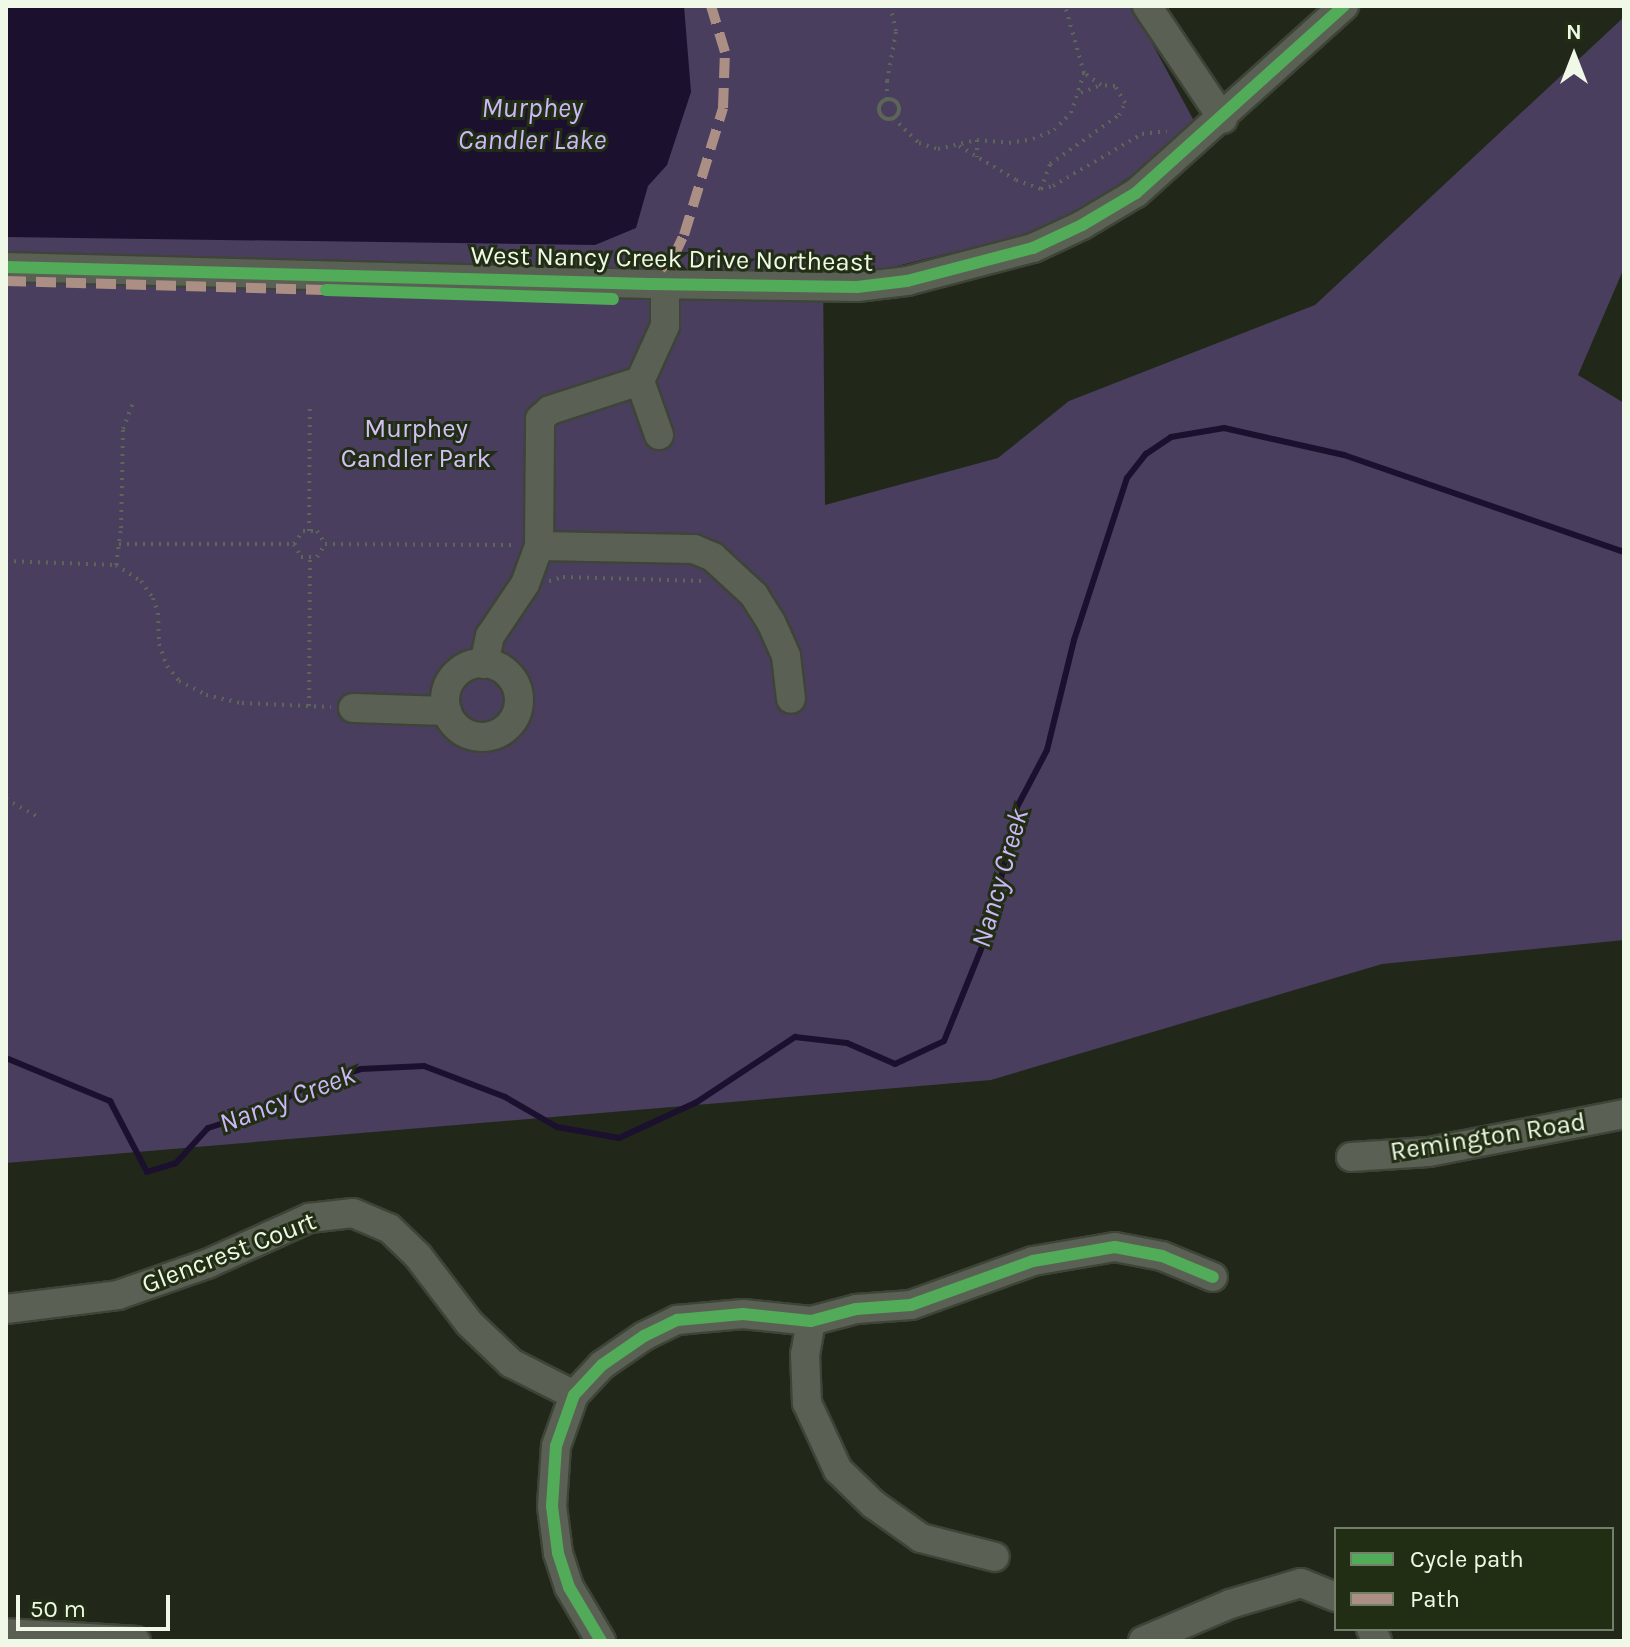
<!DOCTYPE html>
<html>
<head>
<meta charset="utf-8">
<style>
	body { margin:0 }
	#map { position:relative; width:1630px; height:1647px; overflow:hidden; background:#21281a; font-family:Karla,sans-serif }
	div>[style] { position:absolute }
	.green>* { inset:0; background:#493e5d }
	.water>* { inset:0; background:#1c102f }
	.stream>* { height:6px; margin:-3px; padding:0 3px; transform-origin:3px; border-radius:3px; background:#1c102f }
	.path>* { height:4px; margin-top:-2px; transform-origin:0; background:repeating-linear-gradient(90deg,#5d6458 0 2px,transparent 0 8px) }
	.path>.ring { margin:-2px; padding:0; box-sizing:content-box; background:none; border:4px solid #5d6458; border-radius:50% }
	.roads { filter:drop-shadow(2px 0 #3e4438) drop-shadow(-2px 0 #3e4438) drop-shadow(0 2px #3e4438) drop-shadow(0 -2px #3e4438) }
	.minor>* { height:28px; margin:-14px; padding:0 14px; transform-origin:14px; border-radius:14px; background:#5a6054 }
	.minor>.ring { margin:-14px; padding:0; box-sizing:content-box; background:none; border:28px solid #5a6054; border-radius:50% }
	.quiet>* { height:10px; margin-top:-5px; transform-origin:0; background:repeating-linear-gradient(90deg,#ac8f84 0 20px,transparent 0 30px) }
	.cycleway>* { height:12px; margin:-6px; padding:0 6px; transform-origin:6px; border-radius:6px; background:#51ab58 }
	span { translate:-50% -50%; white-space:nowrap; text-align:center; line-height:1.15; -webkit-text-stroke:6px #222e14; paint-order:stroke }
	.street-label { font-size:26px; color:#f0f8e8 }
	.park-label { font-size:26px; color:#d1c1f7 }
	.water-label { font-size:28px; color:#cdb7fb; font-style:italic }
	.frame { position:absolute; inset:0; border:8px solid #f0f8e8; pointer-events:none }
	.legend { position:absolute; left:1334px; top:1527px; width:280px; height:104px; box-sizing:border-box; background:#222e14; border:2px solid #747f69; margin:0; padding:10px 14px; list-style:none; font-size:24px; color:#f0f8e8 }
	.legend li { display:flex; align-items:center; gap:16px; height:40px }
	.legend b { width:40px; border:2px solid #747f69 }
	.north { position:absolute; left:1534px; top:16px; width:80px; height:80px; -webkit-text-stroke:6px #222e14; paint-order:stroke; rotate:0deg; font-size:22px; font-weight:700; line-height:32px; text-align:center; color:#f0f8e8 }
	.north::after { content:''; display:block; margin:auto; width:28px; height:36px; background:#f0f8e8; clip-path:polygon(50% 0,100% 100%,50% 72%,0 100%) }
	.scale { position:absolute; left:16px; top:1595px; width:154px; height:36px; box-sizing:border-box; border:4px solid #f0f8e8; border-top:0; padding-left:10px; font-size:24px; line-height:28px; white-space:nowrap; color:#f0f8e8; -webkit-text-stroke:6px #222e14; paint-order:stroke }
</style>
</head>
<body>
<div id="map">
	<div class="green">
		<div style="clip-path:polygon(6px 6px,1132px 6px,1194px 121px,1177px 144px,1075px 214px,1026px 234px,889px 268px,823px 271px,825px 505px,998px 458px,1069px 401px,1315px 305px,1624px 17px,1624px 268px,1578px 375px,1624px 403px,1624px 940px,1382px 964px,991px 1080px,6px 1163px)"></div>
	</div>
	<div class="water">
		<div style="clip-path:polygon(6px 6px,684px 6px,691px 92px,667px 165px,648px 186px,636px 228px,595px 245px,6px 237px)"></div>
	</div>
	<div class="stream">
		<div style="left:6px;top:1058px;width:113px;rotate:22.5deg"></div>
		<div style="left:110px;top:1101px;width:80px;rotate:62.5deg"></div>
		<div style="left:147px;top:1172px;width:30px;rotate:-17deg"></div>
		<div style="left:176px;top:1163px;width:47px;rotate:-47.6deg"></div>
		<div style="left:208px;top:1128px;width:66px;rotate:-17.6deg"></div>
		<div style="left:271px;top:1108px;width:36px;rotate:-32deg"></div>
		<div style="left:301px;top:1089px;width:63px;rotate:-18.4deg"></div>
		<div style="left:361px;top:1069px;width:63px;rotate:-2.7deg"></div>
		<div style="left:424px;top:1066px;width:87px;rotate:20.9deg"></div>
		<div style="left:505px;top:1097px;width:60px;rotate:30deg"></div>
		<div style="left:557px;top:1127px;width:63px;rotate:10.1deg"></div>
		<div style="left:619px;top:1138px;width:86px;rotate:-24.8deg"></div>
		<div style="left:697px;top:1102px;width:118px;rotate:-33.6deg"></div>
		<div style="left:795px;top:1037px;width:52px;rotate:6.6deg"></div>
		<div style="left:847px;top:1043px;width:52px;rotate:23.6deg"></div>
		<div style="left:895px;top:1064px;width:54px;rotate:-25.1deg"></div>
		<div style="left:944px;top:1041px;width:123px;rotate:-68deg"></div>
		<div style="left:990px;top:927px;width:123px;rotate:-77.3deg"></div>
		<div style="left:1017px;top:807px;width:64px;rotate:-62.2deg"></div>
		<div style="left:1047px;top:750px;width:113px;rotate:-76.2deg"></div>
		<div style="left:1074px;top:640px;width:170px;rotate:-71.9deg"></div>
		<div style="left:1127px;top:478px;width:31px;rotate:-52deg"></div>
		<div style="left:1146px;top:454px;width:30px;rotate:-34deg"></div>
		<div style="left:1171px;top:437px;width:54px;rotate:-9.6deg"></div>
		<div style="left:1224px;top:428px;width:123px;rotate:12.7deg"></div>
		<div style="left:1344px;top:455px;width:296px;rotate:19.1deg"></div>
	</div>
	<div class="path">
		<div style="left:1081px;top:93px;width:22px;rotate:-22deg"></div>
		<div style="left:887px;top:99px;width:18px;rotate:-90deg"></div>
		<div style="left:887px;top:81px;width:51px;rotate:-79.8deg"></div>
		<div style="left:896px;top:31px;width:26px;rotate:-103deg"></div>
		<div class="ring" style="left:879px;top:99px;width:16px;height:16px"></div>
		<div style="left:893px;top:118px;width:36px;rotate:44deg"></div>
		<div style="left:919px;top:143px;width:20px;rotate:18deg"></div>
		<div style="left:938px;top:149px;width:40px;rotate:-13deg"></div>
		<div style="left:977px;top:140px;width:32px;rotate:5deg"></div>
		<div style="left:1009px;top:143px;width:24px;rotate:-9deg"></div>
		<div style="left:1033px;top:139px;width:23px;rotate:-23deg"></div>
		<div style="left:1054px;top:130px;width:24px;rotate:-45deg"></div>
		<div style="left:1071px;top:113px;width:42px;rotate:-72deg"></div>
		<div style="left:1084px;top:73px;width:70px;rotate:-105.8deg"></div>
		<div style="left:977px;top:140px;width:17px;rotate:90deg"></div>
		<div style="left:959px;top:146px;width:66px;rotate:30.8deg"></div>
		<div style="left:1016px;top:180px;width:27px;rotate:20deg"></div>
		<div style="left:1041px;top:189px;width:12px;rotate:-14deg"></div>
		<div style="left:1053px;top:186px;width:103px;rotate:-30.3deg"></div>
		<div style="left:1142px;top:134px;width:25px;rotate:-7deg"></div>
		<div style="left:1041px;top:189px;width:27px;rotate:-70deg"></div>
		<div style="left:1050px;top:164px;width:85px;rotate:-35.4deg"></div>
		<div style="left:1119px;top:115px;width:13px;rotate:-63deg"></div>
		<div style="left:1125px;top:103px;width:20px;rotate:-120deg"></div>
		<div style="left:1115px;top:86px;width:14px;rotate:-176deg"></div>
		<div style="left:1101px;top:85px;width:21px;rotate:-145deg"></div>
		<div style="left:309px;top:531px;width:128px;rotate:-89.6deg"></div>
		<div style="left:119px;top:544px;width:175px"></div>
		<div style="left:294px;top:544px;width:16px;rotate:-55deg"></div>
		<div style="left:303px;top:531px;width:14px"></div>
		<div style="left:317px;top:531px;width:15px;rotate:58deg"></div>
		<div style="left:325px;top:544px;width:188px;rotate:0.3deg"></div>
		<div style="left:294px;top:544px;width:15px;rotate:62deg"></div>
		<div style="left:301px;top:557px;width:16px"></div>
		<div style="left:317px;top:557px;width:15px;rotate:-58deg"></div>
		<div style="left:6px;top:561px;width:110px;rotate:2.1deg"></div>
		<div style="left:116px;top:565px;width:30px;rotate:33deg"></div>
		<div style="left:141px;top:581px;width:21px;rotate:55deg"></div>
		<div style="left:153px;top:598px;width:16px;rotate:72deg"></div>
		<div style="left:158px;top:613px;width:31px;rotate:88deg"></div>
		<div style="left:159px;top:644px;width:23px;rotate:70deg"></div>
		<div style="left:167px;top:666px;width:19px;rotate:51deg"></div>
		<div style="left:179px;top:681px;width:30px;rotate:27deg"></div>
		<div style="left:206px;top:695px;width:37px;rotate:13deg"></div>
		<div style="left:242px;top:703px;width:89px;rotate:2.6deg"></div>
		<div style="left:116px;top:565px;width:37px;rotate:-82deg"></div>
		<div style="left:121px;top:528px;width:99px;rotate:-88.8deg"></div>
		<div style="left:123px;top:429px;width:26px;rotate:-69deg"></div>
		<div style="left:549px;top:581px;width:15px;rotate:-16deg"></div>
		<div style="left:563px;top:577px;width:140px;rotate:1.6deg"></div>
		<div style="left:309px;top:706px;width:149px;rotate:-89.6deg"></div>
		<div style="left:6px;top:799px;width:35px;rotate:29deg"></div>
	</div>
	<div class="roads">
		<div class="minor">
			<div style="left:1147px;top:6px;width:136px;rotate:56.1deg"></div>
			<div style="left:6px;top:267px;width:643px;rotate:1.51deg"></div>
			<div style="left:649px;top:284px;width:208px;rotate:0.8deg"></div>
			<div style="left:857px;top:287px;width:50px;rotate:-6.8deg"></div>
			<div style="left:907px;top:281px;width:130px;rotate:-14.7deg"></div>
			<div style="left:1033px;top:248px;width:54px;rotate:-25.1deg"></div>
			<div style="left:1082px;top:225px;width:63px;rotate:-30.7deg"></div>
			<div style="left:1136px;top:193px;width:280px;rotate:-42deg"></div>
			<div style="left:659px;top:435px;width:57px;rotate:-109.4deg"></div>
			<div style="left:640px;top:381px;width:60px;rotate:-65.6deg"></div>
			<div style="left:665px;top:326px;width:42px;rotate:-90deg"></div>
			<div style="left:539px;top:546px;width:155px;rotate:1.1deg"></div>
			<div style="left:694px;top:549px;width:21px;rotate:23deg"></div>
			<div style="left:713px;top:557px;width:56px;rotate:42.8deg"></div>
			<div style="left:754px;top:595px;width:32px;rotate:58deg"></div>
			<div style="left:771px;top:622px;width:37px;rotate:66deg"></div>
			<div style="left:786px;top:656px;width:43px;rotate:83.4deg"></div>
			<div class="ring" style="left:445px;top:663px;width:46px;height:46px"></div>
			<div style="left:484px;top:664px;width:29px;rotate:-78deg"></div>
			<div style="left:490px;top:636px;width:63px;rotate:-56.1deg"></div>
			<div style="left:525px;top:584px;width:40px;rotate:-69.8deg"></div>
			<div style="left:539px;top:546px;width:127px;rotate:-89.5deg"></div>
			<div style="left:540px;top:419px;width:13px;rotate:-42deg"></div>
			<div style="left:550px;top:410px;width:95px;rotate:-17.9deg"></div>
			<div style="left:353px;top:708px;width:94px;rotate:1.8deg"></div>
			<div style="left:1351px;top:1157px;width:78px;rotate:-3.7deg"></div>
			<div style="left:1429px;top:1152px;width:199px;rotate:-11deg"></div>
			<div style="left:6px;top:1309px;width:113px;rotate:-7.1deg"></div>
			<div style="left:118px;top:1295px;width:94px;rotate:-19.2deg"></div>
			<div style="left:207px;top:1264px;width:112px;rotate:-24.3deg"></div>
			<div style="left:309px;top:1218px;width:44px;rotate:-6.5deg"></div>
			<div style="left:353px;top:1213px;width:39px;rotate:23deg"></div>
			<div style="left:389px;top:1228px;width:40px;rotate:44deg"></div>
			<div style="left:418px;top:1256px;width:84px;rotate:52.7deg"></div>
			<div style="left:469px;top:1323px;width:58px;rotate:43.6deg"></div>
			<div style="left:511px;top:1363px;width:71px;rotate:26.9deg"></div>
			<div style="left:811px;top:1321px;width:34px;rotate:100deg"></div>
			<div style="left:805px;top:1354px;width:49px;rotate:87.7deg"></div>
			<div style="left:807px;top:1403px;width:74px;rotate:65.2deg"></div>
			<div style="left:838px;top:1470px;width:49px;rotate:44.2deg"></div>
			<div style="left:873px;top:1504px;width:59px;rotate:35.3deg"></div>
			<div style="left:921px;top:1538px;width:76px;rotate:14.4deg"></div>
			<div style="left:1371px;top:1629px;width:13px;rotate:63deg"></div>
			<div style="left:6px;top:1633px;width:130px;rotate:3.5deg"></div>
			<div style="left:601px;top:1641px;width:63px;rotate:-120.7deg"></div>
			<div style="left:569px;top:1587px;width:36px;rotate:-108deg"></div>
			<div style="left:558px;top:1553px;width:47px;rotate:-97.3deg"></div>
			<div style="left:552px;top:1506px;width:60px;rotate:-86.2deg"></div>
			<div style="left:556px;top:1446px;width:54px;rotate:-70.6deg"></div>
			<div style="left:574px;top:1395px;width:41px;rotate:-47deg"></div>
			<div style="left:602px;top:1365px;width:51px;rotate:-34.6deg"></div>
			<div style="left:644px;top:1336px;width:37px;rotate:-26deg"></div>
			<div style="left:677px;top:1320px;width:66px;rotate:-5.2deg"></div>
			<div style="left:743px;top:1314px;width:68px;rotate:5.9deg"></div>
			<div style="left:811px;top:1321px;width:47px;rotate:-14.9deg"></div>
			<div style="left:856px;top:1309px;width:55px;rotate:-4.2deg"></div>
			<div style="left:911px;top:1305px;width:130px;rotate:-19.8deg"></div>
			<div style="left:1033px;top:1261px;width:83px;rotate:-9.7deg"></div>
			<div style="left:1115px;top:1247px;width:48px;rotate:10.8deg"></div>
			<div style="left:1162px;top:1256px;width:55px;rotate:22.4deg"></div>
			<div style="left:1143px;top:1641px;width:95px;rotate:-23deg"></div>
			<div style="left:1230px;top:1604px;width:74px;rotate:-16.5deg"></div>
			<div style="left:1301px;top:1583px;width:38px;rotate:22deg"></div>
		</div>
	</div>
	<div class="quiet">
		<div style="left:661px;top:269px;width:18px;rotate:-45deg"></div>
		<div style="left:674px;top:256px;width:23px;rotate:-65deg"></div>
		<div style="left:684px;top:235px;width:133px;rotate:-72.9deg"></div>
		<div style="left:723px;top:108px;width:56px;rotate:-88deg"></div>
		<div style="left:725px;top:52px;width:48px;rotate:-106.9deg"></div>
		<div style="left:6px;top:281px;width:328px;rotate:1.6deg"></div>
	</div>
	<div class="cycleway">
		<div style="left:6px;top:267px;width:643px;rotate:1.51deg"></div>
		<div style="left:649px;top:284px;width:208px;rotate:0.8deg"></div>
		<div style="left:857px;top:287px;width:50px;rotate:-6.8deg"></div>
		<div style="left:907px;top:281px;width:130px;rotate:-14.7deg"></div>
		<div style="left:1033px;top:248px;width:54px;rotate:-25.1deg"></div>
		<div style="left:1082px;top:225px;width:63px;rotate:-30.7deg"></div>
		<div style="left:1136px;top:193px;width:280px;rotate:-42deg"></div>
		<div style="left:326px;top:290px;width:287px;rotate:1.8deg"></div>
		<div style="left:601px;top:1641px;width:63px;rotate:-120.7deg"></div>
		<div style="left:569px;top:1587px;width:36px;rotate:-108deg"></div>
		<div style="left:558px;top:1553px;width:47px;rotate:-97.3deg"></div>
		<div style="left:552px;top:1506px;width:60px;rotate:-86.2deg"></div>
		<div style="left:556px;top:1446px;width:54px;rotate:-70.6deg"></div>
		<div style="left:574px;top:1395px;width:41px;rotate:-47deg"></div>
		<div style="left:602px;top:1365px;width:51px;rotate:-34.6deg"></div>
		<div style="left:644px;top:1336px;width:37px;rotate:-26deg"></div>
		<div style="left:677px;top:1320px;width:66px;rotate:-5.2deg"></div>
		<div style="left:743px;top:1314px;width:68px;rotate:5.9deg"></div>
		<div style="left:811px;top:1321px;width:47px;rotate:-14.9deg"></div>
		<div style="left:856px;top:1309px;width:55px;rotate:-4.2deg"></div>
		<div style="left:911px;top:1305px;width:130px;rotate:-19.8deg"></div>
		<div style="left:1033px;top:1261px;width:83px;rotate:-9.7deg"></div>
		<div style="left:1115px;top:1247px;width:48px;rotate:10.8deg"></div>
		<div style="left:1162px;top:1256px;width:55px;rotate:22.4deg"></div>
	</div>
	<div class="street-label">
		<span style="left:672px;top:259px;rotate:1deg">West Nancy Creek Drive Northeast</span>
		<span style="left:1488px;top:1137px;rotate:-9deg">Remington Road</span>
		<span style="left:229px;top:1253px;rotate:-21deg">Glencrest Court</span>
	</div>
	<div class="park-label">
		<span style="left:416px;top:444px">Murphey<br>Candler Park</span>
	</div>
	<div class="water-label">
		<span style="left:532px;top:124px">Murphey<br>Candler Lake</span>
		<span style="left:1000px;top:878px;rotate:-74deg">Nancy Creek</span>
		<span style="left:287px;top:1099px;rotate:-21deg">Nancy Creek</span>
	</div>
	<div class="frame"></div>
	<ul class="legend">
	<li><b style="height:10px;background:#51ab58"></b>Cycle path</li>
	<li><b style="height:10px;background:#ac8f84"></b>Path</li>
	</ul>
	<div class="north">N</div>
	<div class="scale">50 m</div>
</div>
</body>
</html>
